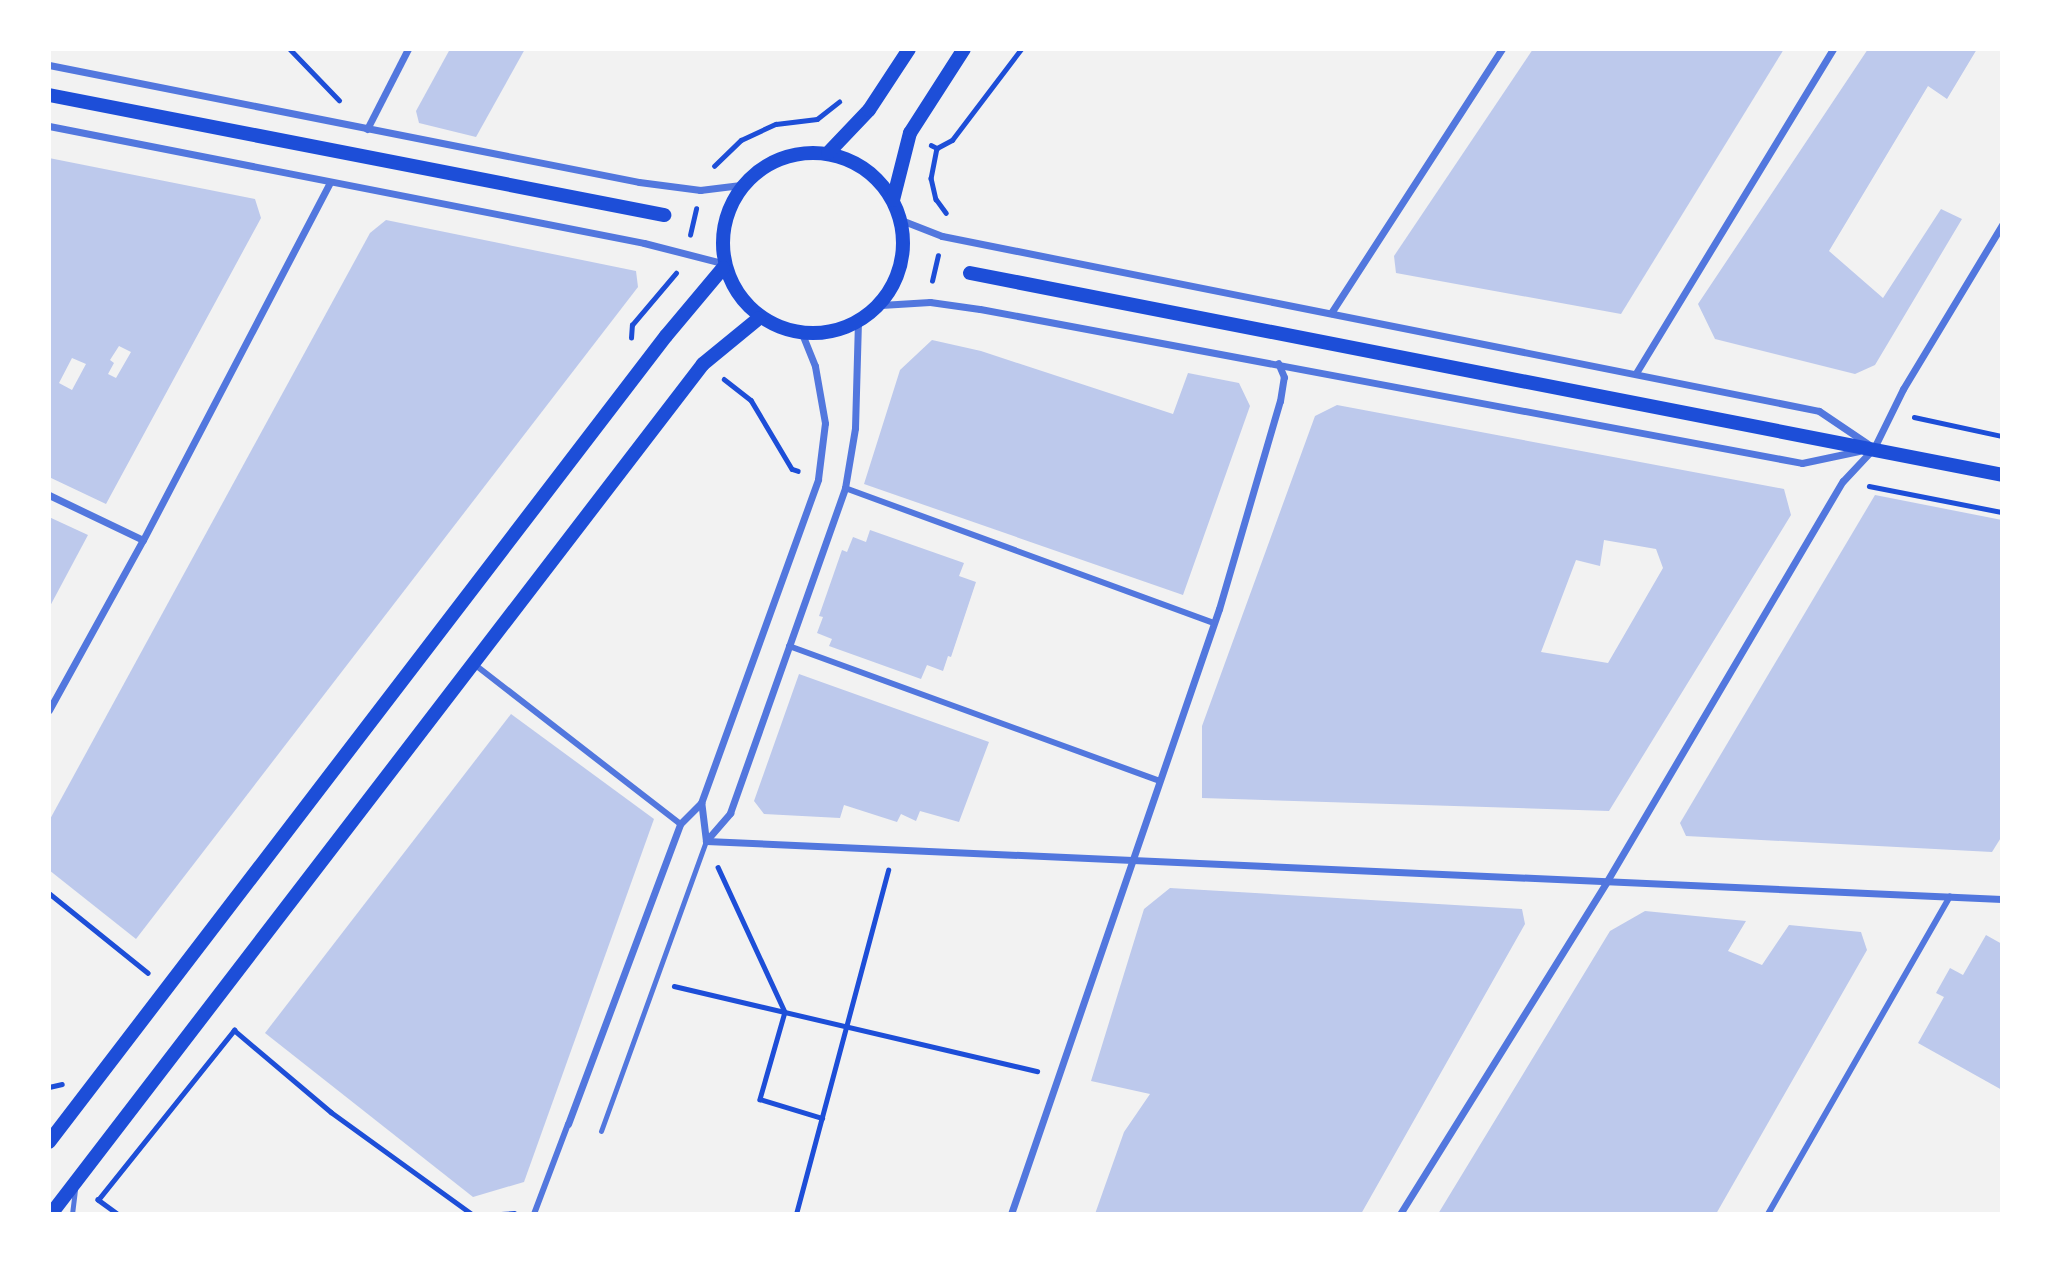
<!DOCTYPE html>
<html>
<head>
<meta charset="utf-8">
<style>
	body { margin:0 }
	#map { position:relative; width:2051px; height:1263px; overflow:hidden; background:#f2f2f2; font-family:Raleway,sans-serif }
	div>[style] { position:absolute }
	.building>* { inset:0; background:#bdc9ec }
	.path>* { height:4.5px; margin:-2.25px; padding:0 2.25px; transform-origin:2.25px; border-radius:2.25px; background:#1d4ed8 }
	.service>* { height:5px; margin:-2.5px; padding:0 2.5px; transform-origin:2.5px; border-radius:2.5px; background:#5277de }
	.pedestrian>* { height:6px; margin:-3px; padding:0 3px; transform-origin:3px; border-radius:3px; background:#5277de }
	.minor>* { height:7px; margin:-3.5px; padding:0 3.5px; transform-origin:3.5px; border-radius:3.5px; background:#5277de }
	.secondary>* { height:14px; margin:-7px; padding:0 7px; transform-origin:7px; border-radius:7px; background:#1d4ed8 }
	.secondary>.ring { margin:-7px; padding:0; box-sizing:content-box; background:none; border:14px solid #1d4ed8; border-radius:50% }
	span { translate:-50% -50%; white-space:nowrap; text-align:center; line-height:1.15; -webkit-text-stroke:5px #fff; paint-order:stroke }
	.frame { position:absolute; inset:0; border:51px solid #fff; pointer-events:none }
</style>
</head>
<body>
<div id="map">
	<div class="building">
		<div style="clip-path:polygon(450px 49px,525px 49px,476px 137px,419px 123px,416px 111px)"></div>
		<div style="clip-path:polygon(1533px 49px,1784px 49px,1621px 314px,1396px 273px,1394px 256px)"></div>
		<div style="clip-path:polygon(1868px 49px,1977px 49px,1947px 99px,1928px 86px,1829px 251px,1883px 298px,1941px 209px,1962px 219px,1875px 365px,1855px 374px,1715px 339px,1698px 304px)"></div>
		<div style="clip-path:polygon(evenodd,49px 158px,255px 199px,261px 218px,106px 504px,49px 477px,49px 158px,119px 346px,131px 352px,116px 378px,108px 374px,114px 363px,110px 360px,119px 346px,49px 158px,72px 358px,86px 364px,72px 390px,59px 383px,72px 358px)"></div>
		<div style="clip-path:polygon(386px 220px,636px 271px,638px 287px,136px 939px,49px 870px,49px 821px,370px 233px)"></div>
		<div style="clip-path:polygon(932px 340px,981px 351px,1173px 414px,1188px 373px,1239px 383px,1250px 406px,1183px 595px,864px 484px,900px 370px)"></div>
		<div style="clip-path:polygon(evenodd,1337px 405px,1784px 489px,1791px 515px,1609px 811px,1202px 798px,1202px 726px,1315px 416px,1337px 405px,1604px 540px,1656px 549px,1663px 568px,1608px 663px,1541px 652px,1576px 560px,1600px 566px,1604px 540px)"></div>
		<div style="clip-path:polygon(1875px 495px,2002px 520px,2002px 836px,1992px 852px,1686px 836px,1680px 823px)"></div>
		<div style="clip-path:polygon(49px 517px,88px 535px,49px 608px)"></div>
		<div style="clip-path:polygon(870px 530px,964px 563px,959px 576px,976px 582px,951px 657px,948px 656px,943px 671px,927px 665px,921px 679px,829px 646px,832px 639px,817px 633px,823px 617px,819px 616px,842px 550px,847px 552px,853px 537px,866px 542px)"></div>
		<div style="clip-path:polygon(799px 674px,989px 742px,959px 822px,920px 811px,916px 821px,901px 814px,897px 822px,844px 805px,840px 818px,764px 814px,754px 801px)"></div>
		<div style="clip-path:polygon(511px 714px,654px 819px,524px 1182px,473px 1197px,265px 1033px)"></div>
		<div style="clip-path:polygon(1170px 888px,1522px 909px,1525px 924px,1361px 1214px,1095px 1214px,1124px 1132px,1150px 1094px,1091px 1081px,1144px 909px)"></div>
		<div style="clip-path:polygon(1645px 911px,1746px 921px,1728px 951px,1762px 965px,1789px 925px,1861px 932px,1867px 950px,1716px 1214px,1438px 1214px,1610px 931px)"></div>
		<div style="clip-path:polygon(1986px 935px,2002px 944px,2002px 1090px,1918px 1043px,1944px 997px,1936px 993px,1950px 968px,1963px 975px)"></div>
	</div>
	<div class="path">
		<div style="left:290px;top:49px;width:71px;rotate:46.1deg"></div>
		<div style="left:931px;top:145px;width:7px;rotate:27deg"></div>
		<div style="left:937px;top:148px;width:17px;rotate:-28deg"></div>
		<div style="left:952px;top:140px;width:114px;rotate:-52.8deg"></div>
		<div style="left:937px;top:148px;width:31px;rotate:101deg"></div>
		<div style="left:931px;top:178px;width:22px;rotate:77deg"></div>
		<div style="left:936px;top:199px;width:17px;rotate:54deg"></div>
		<div style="left:714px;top:166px;width:37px;rotate:-44deg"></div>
		<div style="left:741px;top:140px;width:38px;rotate:-25deg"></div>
		<div style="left:776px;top:124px;width:41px;rotate:-7deg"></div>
		<div style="left:817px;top:119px;width:28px;rotate:-38deg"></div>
		<div style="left:690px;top:235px;width:27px;rotate:-77deg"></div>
		<div style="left:932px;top:281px;width:26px;rotate:-77deg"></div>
		<div style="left:631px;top:338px;width:13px;rotate:-86deg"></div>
		<div style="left:632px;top:325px;width:68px;rotate:-49.8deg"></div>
		<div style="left:724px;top:379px;width:34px;rotate:38deg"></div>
		<div style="left:751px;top:400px;width:80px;rotate:59.3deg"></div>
		<div style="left:792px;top:469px;width:6px;rotate:18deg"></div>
		<div style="left:1914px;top:417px;width:90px;rotate:12.2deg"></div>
		<div style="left:1869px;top:486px;width:136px;rotate:11.1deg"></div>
		<div style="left:718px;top:867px;width:160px;rotate:65.2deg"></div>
		<div style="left:785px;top:1012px;width:91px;rotate:106deg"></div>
		<div style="left:760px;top:1099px;width:65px;rotate:17deg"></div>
		<div style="left:49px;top:893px;width:127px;rotate:38.9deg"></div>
		<div style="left:674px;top:986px;width:373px;rotate:13.2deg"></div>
		<div style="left:49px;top:1087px;width:13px;rotate:-13deg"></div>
		<div style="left:117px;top:1214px;width:24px;rotate:-144deg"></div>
		<div style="left:98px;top:1200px;width:218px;rotate:-51.3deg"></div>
		<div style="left:234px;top:1030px;width:127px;rotate:40.2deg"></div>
		<div style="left:331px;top:1112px;width:174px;rotate:35.9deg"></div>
		<div style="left:501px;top:1214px;width:13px;rotate:-4deg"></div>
		<div style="left:796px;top:1214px;width:356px;rotate:-75deg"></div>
	</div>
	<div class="service">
		<div style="left:601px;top:1131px;width:308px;rotate:-70.1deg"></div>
		<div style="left:72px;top:1214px;width:25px;rotate:-83deg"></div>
	</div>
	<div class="pedestrian">
		<div style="left:845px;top:488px;width:393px;rotate:20.1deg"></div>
		<div style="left:789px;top:646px;width:395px;rotate:20deg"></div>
		<div style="left:474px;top:664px;width:261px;rotate:37.8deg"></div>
		<div style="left:534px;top:1214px;width:96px;rotate:-69.3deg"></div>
		<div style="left:1768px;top:1214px;width:366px;rotate:-60.2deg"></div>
	</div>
	<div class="minor">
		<div style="left:49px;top:65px;width:601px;rotate:11.22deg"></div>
		<div style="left:639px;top:182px;width:62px;rotate:7.5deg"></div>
		<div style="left:700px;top:190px;width:41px;rotate:-7deg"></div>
		<div style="left:49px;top:126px;width:606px;rotate:11.12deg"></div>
		<div style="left:644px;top:243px;width:81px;rotate:14.4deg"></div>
		<div style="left:367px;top:129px;width:90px;rotate:-62.9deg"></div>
		<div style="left:901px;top:220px;width:44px;rotate:21.3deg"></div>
		<div style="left:942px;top:236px;width:894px;rotate:11.28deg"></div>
		<div style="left:1819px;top:411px;width:59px;rotate:34deg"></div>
		<div style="left:881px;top:305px;width:49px;rotate:-3.5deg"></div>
		<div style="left:930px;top:302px;width:50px;rotate:8deg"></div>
		<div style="left:980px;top:309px;width:836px;rotate:10.61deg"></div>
		<div style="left:1802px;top:463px;width:58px;rotate:-11.9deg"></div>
		<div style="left:1331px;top:313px;width:315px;rotate:-57.1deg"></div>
		<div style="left:1636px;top:373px;width:379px;rotate:-58.7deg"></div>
		<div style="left:49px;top:495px;width:104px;rotate:25.6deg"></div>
		<div style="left:49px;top:710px;width:194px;rotate:-61.1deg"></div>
		<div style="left:143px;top:540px;width:403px;rotate:-62.4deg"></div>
		<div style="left:706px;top:841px;width:1297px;rotate:2.56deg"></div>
		<div style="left:706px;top:841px;width:37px;rotate:-49deg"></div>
		<div style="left:730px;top:813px;width:345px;rotate:-70.5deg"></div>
		<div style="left:845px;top:488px;width:61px;rotate:-80.5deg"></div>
		<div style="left:855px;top:428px;width:105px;rotate:-88.4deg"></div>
		<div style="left:706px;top:841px;width:38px;rotate:-97deg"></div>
		<div style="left:701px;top:803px;width:344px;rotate:-70.1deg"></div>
		<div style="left:818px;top:479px;width:56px;rotate:-82.9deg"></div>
		<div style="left:825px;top:423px;width:58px;rotate:-100deg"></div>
		<div style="left:815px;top:366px;width:35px;rotate:-112deg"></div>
		<div style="left:568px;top:1124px;width:320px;rotate:-69.5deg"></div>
		<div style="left:680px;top:824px;width:30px;rotate:-45deg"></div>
		<div style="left:1011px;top:1214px;width:640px;rotate:-71.03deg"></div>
		<div style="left:1219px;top:609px;width:217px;rotate:-73.7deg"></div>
		<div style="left:1280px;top:401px;width:24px;rotate:-81deg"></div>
		<div style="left:1284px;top:377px;width:15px;rotate:-113deg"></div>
		<div style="left:1400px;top:1214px;width:392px;rotate:-58.1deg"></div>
		<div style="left:1607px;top:881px;width:464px;rotate:-59.5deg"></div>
		<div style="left:1843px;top:481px;width:45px;rotate:-46.8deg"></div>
		<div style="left:1874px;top:448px;width:66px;rotate:-63.8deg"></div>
		<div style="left:1903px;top:389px;width:192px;rotate:-58.9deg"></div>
	</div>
	<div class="secondary">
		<div style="left:49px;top:95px;width:627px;rotate:11.04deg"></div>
		<div class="ring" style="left:723px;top:153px;width:166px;height:166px"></div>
		<div style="left:828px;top:153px;width:59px;rotate:-46.4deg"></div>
		<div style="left:869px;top:110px;width:73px;rotate:-56.7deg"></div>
		<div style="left:893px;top:200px;width:69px;rotate:-75.8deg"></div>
		<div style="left:910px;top:133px;width:100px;rotate:-57.3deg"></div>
		<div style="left:970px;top:273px;width:1052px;rotate:11.07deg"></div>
		<div style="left:49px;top:1142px;width:1015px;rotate:-52.57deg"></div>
		<div style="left:666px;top:336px;width:89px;rotate:-50deg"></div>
		<div style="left:51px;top:1214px;width:1071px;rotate:-52.51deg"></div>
		<div style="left:703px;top:364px;width:72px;rotate:-39.4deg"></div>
	</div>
	<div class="frame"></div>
</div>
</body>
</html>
